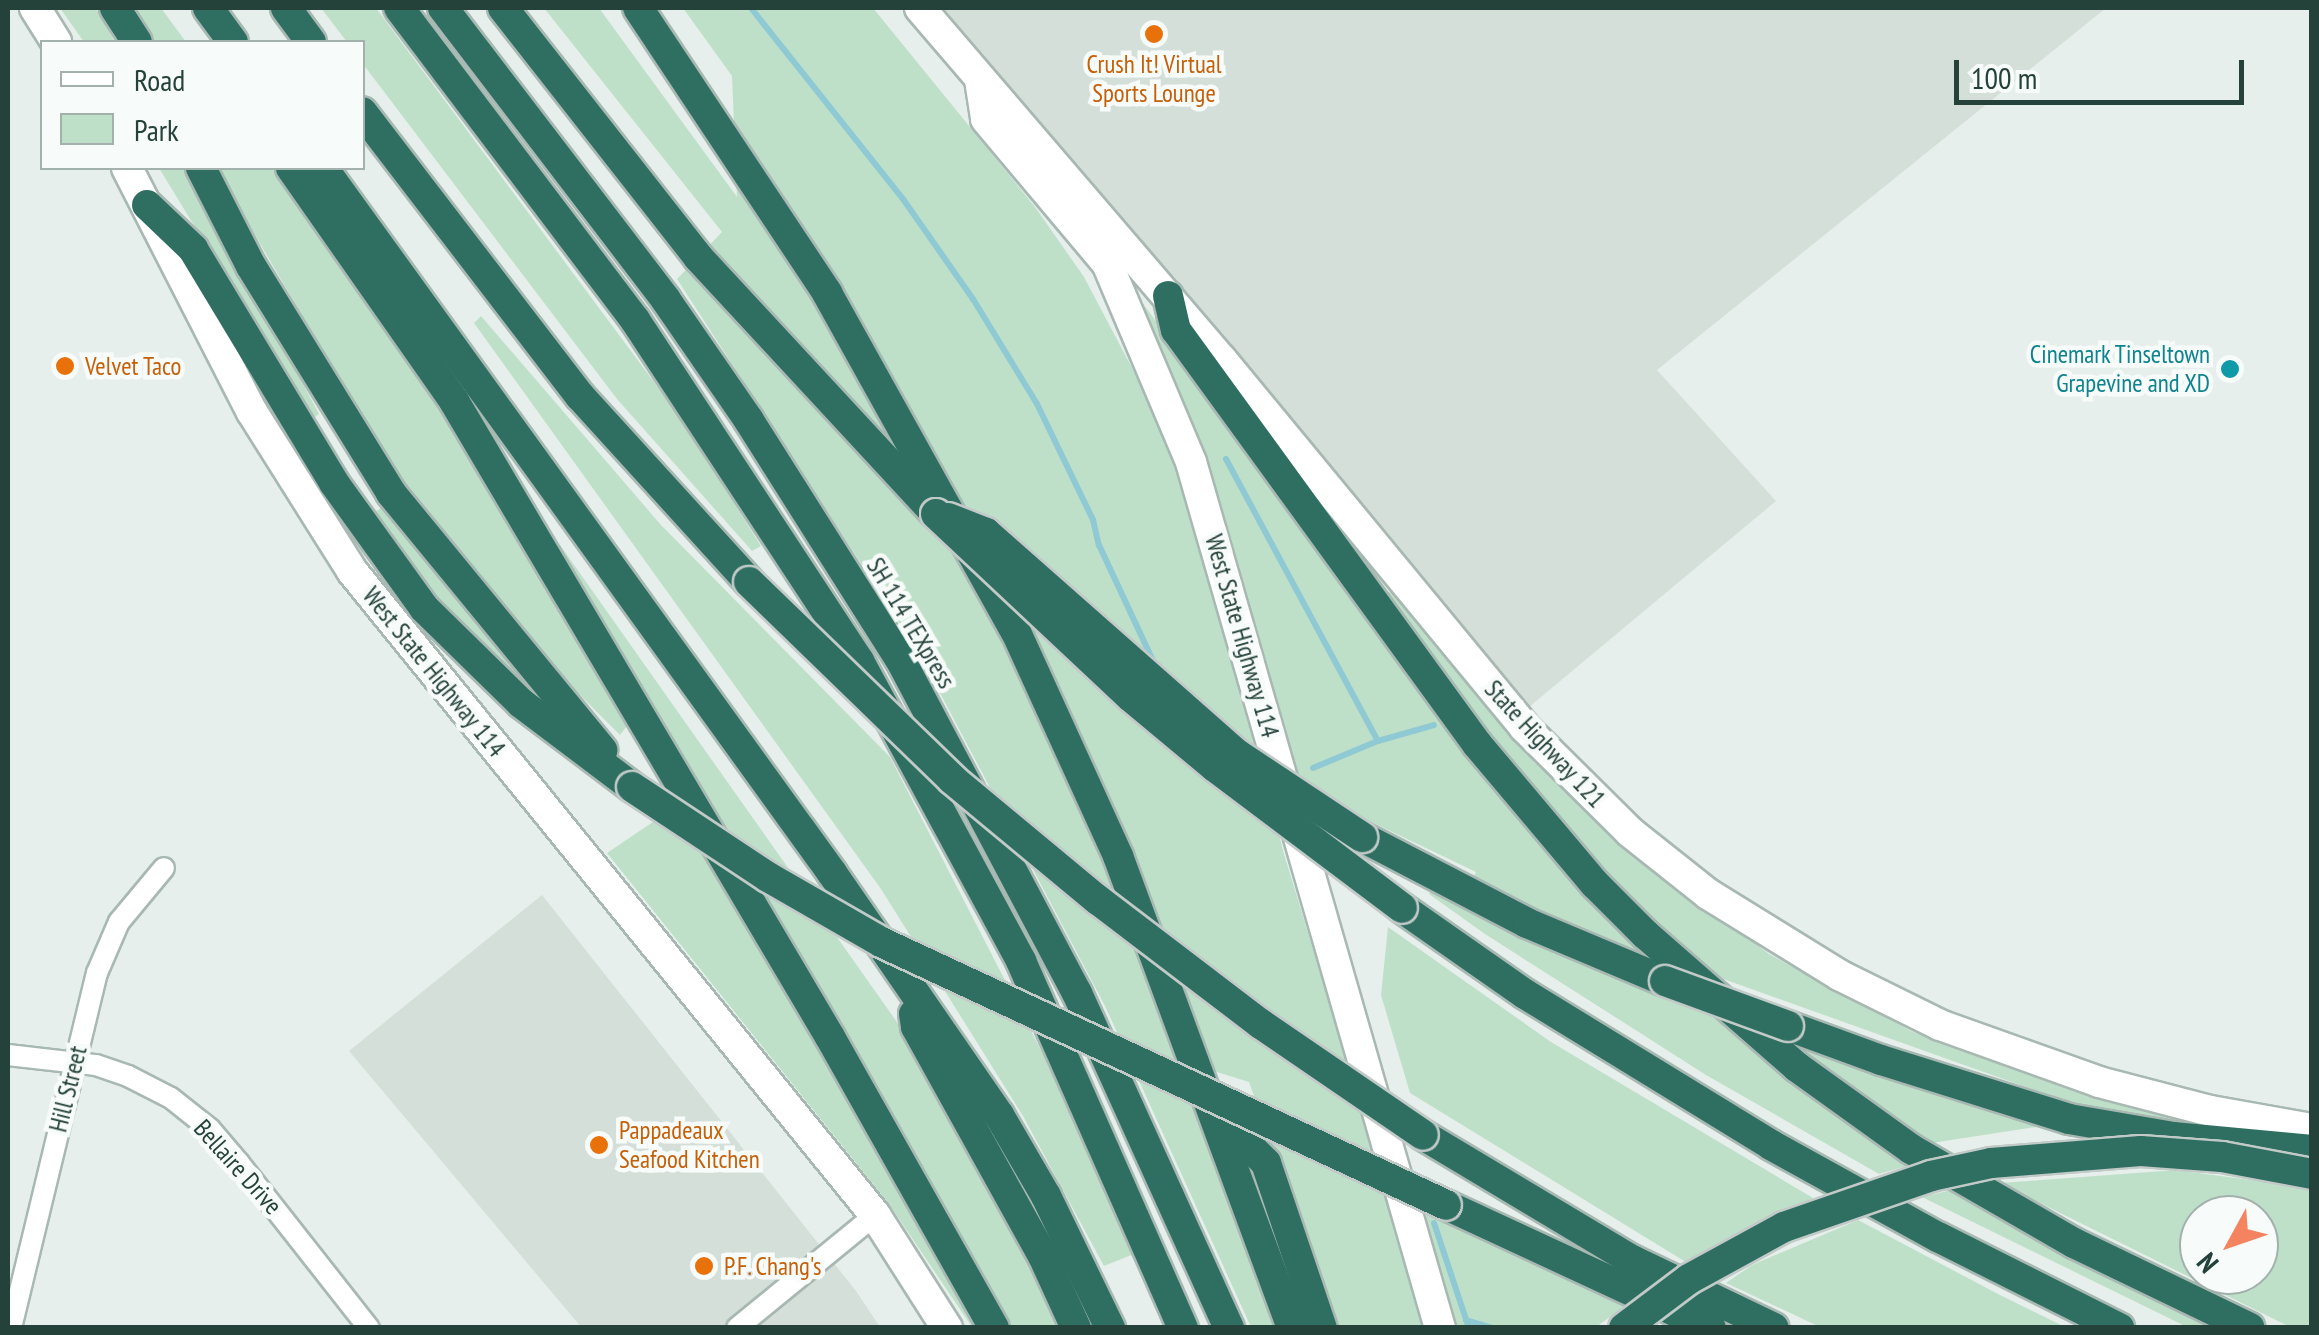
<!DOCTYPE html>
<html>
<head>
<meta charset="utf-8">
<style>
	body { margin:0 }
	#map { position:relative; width:2319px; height:1335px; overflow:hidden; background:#e6efeb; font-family:"PT Sans Narrow",sans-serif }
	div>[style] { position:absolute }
	.built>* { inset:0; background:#d4dfda }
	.green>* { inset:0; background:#bfe0c8 }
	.stream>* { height:6px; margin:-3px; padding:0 3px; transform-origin:3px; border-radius:3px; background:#8ec9d4 }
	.roads { filter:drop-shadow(2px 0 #a8b8b2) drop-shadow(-2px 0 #a8b8b2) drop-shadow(0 2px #a8b8b2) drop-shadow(0 -2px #a8b8b2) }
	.street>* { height:20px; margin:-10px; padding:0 10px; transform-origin:10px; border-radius:10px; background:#fff }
	.secondary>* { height:30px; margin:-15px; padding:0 15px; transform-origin:15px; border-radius:15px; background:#fff }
	.highway>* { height:30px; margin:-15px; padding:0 15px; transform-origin:15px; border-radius:15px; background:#2f6f62 }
	.bridges { filter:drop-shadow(2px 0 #c2cac8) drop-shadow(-2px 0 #c2cac8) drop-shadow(0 2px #c2cac8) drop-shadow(0 -2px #c2cac8) }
	.highway-bridge>* { height:30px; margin:-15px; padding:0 15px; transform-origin:15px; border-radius:15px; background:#2f6f62 }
	.dots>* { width:28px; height:28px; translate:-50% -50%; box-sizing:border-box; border:5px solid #f7fbf9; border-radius:50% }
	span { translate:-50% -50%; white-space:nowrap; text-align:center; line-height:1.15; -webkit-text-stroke:9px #f7fbf9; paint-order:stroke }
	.food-label { font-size:25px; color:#c56008 }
	.left { translate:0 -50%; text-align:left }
	.culture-label { font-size:25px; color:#0d838f }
	.right { translate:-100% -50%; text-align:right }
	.street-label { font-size:25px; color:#24423a }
	.frame { position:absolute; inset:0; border:10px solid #24423a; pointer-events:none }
	.legend { position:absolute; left:40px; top:40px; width:325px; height:130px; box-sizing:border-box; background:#f7fbf9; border:2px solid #a3b1ad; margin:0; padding:12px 18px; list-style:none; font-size:30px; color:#24423a }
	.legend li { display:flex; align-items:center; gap:20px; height:50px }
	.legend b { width:50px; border:2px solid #a3b1ad }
	.north { position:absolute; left:2179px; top:1195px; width:100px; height:100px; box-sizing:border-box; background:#f7fbf9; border:2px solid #a3b1ad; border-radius:50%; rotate:230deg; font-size:28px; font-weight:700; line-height:40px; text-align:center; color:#24423a }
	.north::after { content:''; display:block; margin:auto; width:35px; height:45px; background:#f4845f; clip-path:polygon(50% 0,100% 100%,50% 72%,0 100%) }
	.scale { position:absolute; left:1954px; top:60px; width:290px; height:45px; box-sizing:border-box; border:5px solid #24423a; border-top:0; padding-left:12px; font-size:30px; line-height:35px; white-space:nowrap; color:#24423a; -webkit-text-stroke:8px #f7fbf9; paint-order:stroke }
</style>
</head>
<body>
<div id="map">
	<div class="built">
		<div style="clip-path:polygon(942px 8px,2106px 8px,1657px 370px,1776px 501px,1529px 707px)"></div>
		<div style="clip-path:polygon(542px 895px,856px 1291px,880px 1327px,581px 1327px,349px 1051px)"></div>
	</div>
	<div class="green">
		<div style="clip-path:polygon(60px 8px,96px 8px,115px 42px,84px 42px)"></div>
		<div style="clip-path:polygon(126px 8px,161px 8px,186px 42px,146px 42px)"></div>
		<div style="clip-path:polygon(321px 8px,376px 8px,680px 417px,761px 546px,752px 551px,617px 399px,363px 64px,362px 42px,347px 42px)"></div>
		<div style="clip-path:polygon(544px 8px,599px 8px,737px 197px,732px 76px,683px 8px,873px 8px,1035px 207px,1084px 277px,1168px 436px,1205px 545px,1284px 854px,1428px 1327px,1335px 1327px,1249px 1082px,1175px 1059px,1274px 1327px,1251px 1327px,1105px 1006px,920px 655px,677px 279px,722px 232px)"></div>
		<div style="clip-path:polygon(159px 168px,188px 168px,319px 414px,312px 419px)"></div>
		<div style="clip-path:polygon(216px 168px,277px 168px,382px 313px,627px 726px,620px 735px,546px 661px,407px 496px)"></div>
		<div style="clip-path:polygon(1136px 295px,1640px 948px,1632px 956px,1472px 880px,1476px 872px,1363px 818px,1294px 771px)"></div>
		<div style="clip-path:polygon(481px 316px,661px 525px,890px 757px,1045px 1058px,1134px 1254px,1104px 1266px,1023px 1116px,881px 889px,474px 323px)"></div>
		<div style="clip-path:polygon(386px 505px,456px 598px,534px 687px,527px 694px,435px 601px,368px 516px)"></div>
		<div style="clip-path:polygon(560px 545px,899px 1025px,974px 1149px,1062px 1327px,1005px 1327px,555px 549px)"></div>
		<div style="clip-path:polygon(1393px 589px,1535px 763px,1634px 852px,1769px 954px,1913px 1032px,2081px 1093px,2182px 1121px,2076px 1105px,1701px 971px,1606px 876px,1519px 777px,1385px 595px)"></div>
		<div style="clip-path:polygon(681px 803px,982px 1327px,972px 1327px,889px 1204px,607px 853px)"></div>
		<div style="clip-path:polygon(1434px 887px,1711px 1013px,1914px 1164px,1879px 1174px,1706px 1075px,1485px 934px,1429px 894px)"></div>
		<div style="clip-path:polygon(1388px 927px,1551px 1042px,1813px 1198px,1689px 1264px,1410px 1093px,1381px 995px)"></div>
		<div style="clip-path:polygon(1772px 1033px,2043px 1126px,1925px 1144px)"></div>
		<div style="clip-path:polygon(evenodd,2176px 1170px,2311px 1188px,2311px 1327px,2290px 1327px,2000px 1183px,2176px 1170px,2199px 1215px,2259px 1215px,2259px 1275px,2199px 1275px,2199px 1215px)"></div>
		<div style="clip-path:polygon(1955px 1189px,2231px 1327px,2187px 1327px,1922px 1197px)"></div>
		<div style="clip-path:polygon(1422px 1212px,1570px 1279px,1625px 1306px,1596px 1327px,1453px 1327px)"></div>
		<div style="clip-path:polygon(1858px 1220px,1998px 1294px,2065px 1327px,1820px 1327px,1726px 1283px,1752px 1265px)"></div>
	</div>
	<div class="stream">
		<div style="left:751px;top:8px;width:244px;rotate:51.5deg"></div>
		<div style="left:903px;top:199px;width:122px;rotate:55deg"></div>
		<div style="left:973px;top:299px;width:123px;rotate:58.6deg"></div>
		<div style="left:1037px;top:404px;width:129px;rotate:64.2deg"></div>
		<div style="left:1093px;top:520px;width:26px;rotate:77deg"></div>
		<div style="left:1099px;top:545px;width:132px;rotate:65deg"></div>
		<div style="left:1226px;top:459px;width:320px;rotate:61.7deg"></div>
		<div style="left:1313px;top:768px;width:70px;rotate:-22.6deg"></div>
		<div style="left:1378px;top:741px;width:58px;rotate:-15.9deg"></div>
		<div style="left:1434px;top:1223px;width:111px;rotate:71.6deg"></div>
		<div style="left:1466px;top:1320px;width:28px;rotate:17deg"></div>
	</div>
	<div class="roads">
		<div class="street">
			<div style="left:8px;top:1055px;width:89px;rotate:6.5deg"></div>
			<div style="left:96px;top:1065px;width:34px;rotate:19deg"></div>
			<div style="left:128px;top:1076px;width:48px;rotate:27.1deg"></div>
			<div style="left:171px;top:1098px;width:50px;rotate:38.5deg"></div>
			<div style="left:210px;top:1129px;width:45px;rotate:49.5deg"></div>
			<div style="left:239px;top:1163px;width:210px;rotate:51.8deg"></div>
			<div style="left:11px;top:1328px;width:365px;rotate:-76.4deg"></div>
			<div style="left:97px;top:973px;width:56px;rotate:-66.7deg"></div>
			<div style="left:119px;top:922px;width:70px;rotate:-50.2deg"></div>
			<div style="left:737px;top:1328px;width:178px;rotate:-39.3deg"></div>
		</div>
		<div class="secondary">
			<div style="left:35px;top:8px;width:40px;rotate:58deg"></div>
			<div style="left:920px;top:8px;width:464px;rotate:49.4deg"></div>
			<div style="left:1222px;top:360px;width:475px;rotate:50.5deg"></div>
			<div style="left:1524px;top:727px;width:149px;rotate:44.7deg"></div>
			<div style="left:1630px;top:832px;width:100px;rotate:38.5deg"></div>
			<div style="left:1708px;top:894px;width:154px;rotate:31.7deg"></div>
			<div style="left:1839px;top:975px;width:113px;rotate:26.3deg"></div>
			<div style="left:1940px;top:1025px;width:169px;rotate:19.7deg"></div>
			<div style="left:2099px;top:1082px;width:115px;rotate:14.6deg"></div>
			<div style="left:2210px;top:1111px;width:104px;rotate:10deg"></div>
			<div style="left:980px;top:80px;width:39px;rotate:81deg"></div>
			<div style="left:986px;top:119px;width:188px;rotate:50deg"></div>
			<div style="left:1107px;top:263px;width:216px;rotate:67.1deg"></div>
			<div style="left:1191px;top:462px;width:901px;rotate:73.96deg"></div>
			<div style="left:127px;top:168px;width:274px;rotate:62.9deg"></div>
			<div style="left:252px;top:412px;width:188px;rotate:57.8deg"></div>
			<div style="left:352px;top:571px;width:830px;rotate:50.92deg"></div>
			<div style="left:875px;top:1215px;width:134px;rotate:57.5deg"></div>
		</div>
		<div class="highway">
			<div style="left:115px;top:8px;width:40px;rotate:57.1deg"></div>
			<div style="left:208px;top:8px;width:42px;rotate:53.7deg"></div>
			<div style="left:286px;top:8px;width:42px;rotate:53.7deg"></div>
			<div style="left:399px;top:8px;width:391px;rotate:52.9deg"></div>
			<div style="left:635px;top:320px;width:408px;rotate:56.7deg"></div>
			<div style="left:859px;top:661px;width:341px;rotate:61.6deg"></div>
			<div style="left:1021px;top:961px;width:401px;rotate:66.2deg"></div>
			<div style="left:443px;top:8px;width:367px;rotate:52.6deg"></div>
			<div style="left:666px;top:300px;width:145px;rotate:55.4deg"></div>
			<div style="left:748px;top:419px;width:284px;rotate:57.7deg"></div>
			<div style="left:900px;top:659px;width:378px;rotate:62.1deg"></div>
			<div style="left:1077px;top:993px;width:368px;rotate:65.6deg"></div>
			<div style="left:503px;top:8px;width:316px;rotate:51.9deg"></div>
			<div style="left:698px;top:257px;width:350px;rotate:47.2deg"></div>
			<div style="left:638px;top:8px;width:342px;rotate:56.4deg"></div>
			<div style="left:827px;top:293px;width:388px;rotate:60.9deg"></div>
			<div style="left:1016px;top:632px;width:246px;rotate:65.5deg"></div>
			<div style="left:1118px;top:856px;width:503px;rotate:69.76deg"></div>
			<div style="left:362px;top:112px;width:358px;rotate:52.5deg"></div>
			<div style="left:580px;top:396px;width:251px;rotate:47.7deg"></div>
			<div style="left:201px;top:168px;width:110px;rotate:63deg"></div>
			<div style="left:251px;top:266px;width:267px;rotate:58.3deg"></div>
			<div style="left:391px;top:493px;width:333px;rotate:50.6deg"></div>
			<div style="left:291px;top:168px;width:284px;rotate:55deg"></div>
			<div style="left:454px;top:401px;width:739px;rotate:59.41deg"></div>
			<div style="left:830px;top:1037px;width:334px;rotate:60.6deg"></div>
			<div style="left:323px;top:168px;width:870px;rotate:54.17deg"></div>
			<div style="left:832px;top:873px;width:294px;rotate:55.4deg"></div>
			<div style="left:999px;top:1115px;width:94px;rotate:59.9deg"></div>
			<div style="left:1046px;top:1196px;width:147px;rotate:64.1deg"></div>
			<div style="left:147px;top:205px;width:64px;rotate:43.7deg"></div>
			<div style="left:193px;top:249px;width:273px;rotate:58.9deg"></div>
			<div style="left:334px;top:483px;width:154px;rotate:54.2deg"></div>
			<div style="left:424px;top:608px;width:136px;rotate:44.4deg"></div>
			<div style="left:521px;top:703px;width:139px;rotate:37.1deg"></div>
			<div style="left:1168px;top:296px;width:35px;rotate:77deg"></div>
			<div style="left:1176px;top:330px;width:512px;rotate:53.98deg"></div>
			<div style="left:1477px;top:744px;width:183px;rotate:49.9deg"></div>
			<div style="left:1595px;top:884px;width:71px;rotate:45deg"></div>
			<div style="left:1645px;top:934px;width:202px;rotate:41.2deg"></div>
			<div style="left:1797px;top:1067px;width:140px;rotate:35.7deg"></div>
			<div style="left:1911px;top:1149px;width:188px;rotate:30deg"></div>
			<div style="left:2074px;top:1243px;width:195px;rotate:25.8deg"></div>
			<div style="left:1362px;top:837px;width:186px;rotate:27.5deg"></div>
			<div style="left:1527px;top:923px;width:150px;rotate:22.8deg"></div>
			<div style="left:1402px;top:908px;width:150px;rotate:35deg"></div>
			<div style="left:1525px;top:994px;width:289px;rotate:31.5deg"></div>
			<div style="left:1771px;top:1145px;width:191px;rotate:28.9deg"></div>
			<div style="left:1938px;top:1237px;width:203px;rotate:26.7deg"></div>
			<div style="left:914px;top:1014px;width:13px;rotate:81deg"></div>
			<div style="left:916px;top:1027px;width:262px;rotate:61deg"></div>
			<div style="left:1043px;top:1256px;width:79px;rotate:65.4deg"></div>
			<div style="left:1788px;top:1026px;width:99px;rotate:20.1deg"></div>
			<div style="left:1881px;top:1060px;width:197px;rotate:17.4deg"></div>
			<div style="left:2069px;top:1119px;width:106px;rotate:9.8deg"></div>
			<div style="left:2173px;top:1137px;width:140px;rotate:5.3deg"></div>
			<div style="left:1220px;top:1117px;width:65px;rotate:45deg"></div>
			<div style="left:1266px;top:1163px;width:174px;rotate:71.3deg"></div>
			<div style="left:1423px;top:1135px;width:244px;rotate:30.9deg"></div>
			<div style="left:1632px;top:1260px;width:157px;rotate:25.6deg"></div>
			<div style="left:1446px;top:1205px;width:292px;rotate:24.9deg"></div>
		</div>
	</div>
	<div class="bridges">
		<div class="highway-bridge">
			<div style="left:936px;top:514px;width:267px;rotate:43.2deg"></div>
			<div style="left:1131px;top:697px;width:109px;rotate:39.8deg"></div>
			<div style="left:1215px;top:767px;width:234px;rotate:37deg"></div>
			<div style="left:948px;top:518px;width:41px;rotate:21.5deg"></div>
			<div style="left:986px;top:533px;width:331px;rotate:41.4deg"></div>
			<div style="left:1234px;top:752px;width:154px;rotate:33.6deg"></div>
			<div style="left:749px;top:582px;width:283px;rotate:44.1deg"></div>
			<div style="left:952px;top:779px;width:190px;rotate:39.7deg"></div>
			<div style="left:1098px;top:900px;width:205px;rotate:37.3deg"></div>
			<div style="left:1261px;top:1024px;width:196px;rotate:34.4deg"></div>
			<div style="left:632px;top:787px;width:163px;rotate:33.5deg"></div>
			<div style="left:768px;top:877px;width:130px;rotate:29.9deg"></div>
			<div style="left:881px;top:942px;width:623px;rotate:24.96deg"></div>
			<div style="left:1665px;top:981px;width:131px;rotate:20.1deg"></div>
			<div style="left:1624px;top:1328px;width:81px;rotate:-37deg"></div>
			<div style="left:1689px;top:1279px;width:108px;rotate:-28.7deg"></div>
			<div style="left:1784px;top:1227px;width:156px;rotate:-19.1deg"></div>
			<div style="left:1931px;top:1176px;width:61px;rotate:-12.2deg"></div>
			<div style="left:1991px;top:1163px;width:150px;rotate:-4.6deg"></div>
			<div style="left:2141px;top:1151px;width:81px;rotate:4.2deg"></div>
			<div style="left:2222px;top:1157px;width:92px;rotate:10.7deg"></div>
		</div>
	</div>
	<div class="dots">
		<div style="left:1154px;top:34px;background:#e8710a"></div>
		<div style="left:65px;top:366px;background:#e8710a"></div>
		<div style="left:2230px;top:369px;background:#0f9aa8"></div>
		<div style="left:599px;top:1145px;background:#e8710a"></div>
		<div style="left:704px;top:1266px;background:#e8710a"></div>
	</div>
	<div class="food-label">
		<span style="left:1154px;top:79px">Crush It! Virtual<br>Sports Lounge</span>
		<span class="left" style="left:85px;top:366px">Velvet Taco</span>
		<span class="left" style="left:619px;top:1145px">Pappadeaux<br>Seafood Kitchen</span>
		<span class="left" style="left:724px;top:1266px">P.F. Chang's</span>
	</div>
	<div class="culture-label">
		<span class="right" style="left:2210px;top:369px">Cinemark Tinseltown<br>Grapevine and XD</span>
	</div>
	<div class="street-label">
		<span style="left:911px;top:623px;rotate:59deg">SH 114 TEXpress</span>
		<span style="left:1242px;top:636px;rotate:74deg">West State Highway 114</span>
		<span style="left:434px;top:672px;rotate:51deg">West State Highway 114</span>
		<span style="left:1545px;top:744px;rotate:47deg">State Highway 121</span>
		<span style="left:68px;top:1089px;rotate:-76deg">Hill Street</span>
		<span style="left:238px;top:1167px;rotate:48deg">Bellaire Drive</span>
	</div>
	<div class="frame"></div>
	<ul class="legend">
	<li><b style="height:12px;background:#fff"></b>Road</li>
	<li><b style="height:28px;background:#bfe0c8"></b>Park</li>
	</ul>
	<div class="north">N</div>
	<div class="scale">100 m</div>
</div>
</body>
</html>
